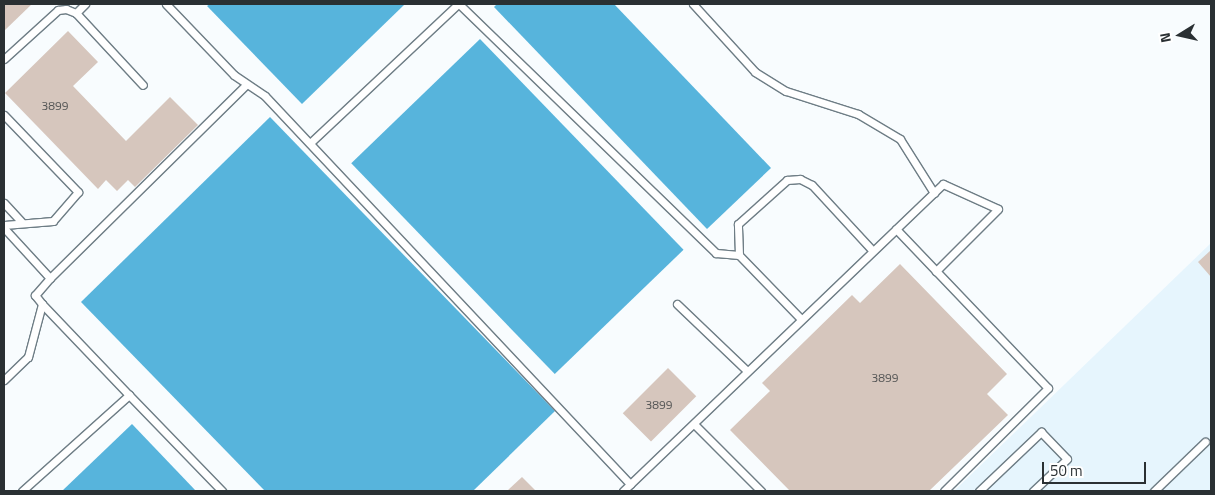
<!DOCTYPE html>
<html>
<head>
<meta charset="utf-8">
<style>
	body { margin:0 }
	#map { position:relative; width:1215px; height:495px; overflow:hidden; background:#f8fcfe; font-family:"Titillium Web",sans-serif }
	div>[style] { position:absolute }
	.built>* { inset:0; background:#e6f5fd }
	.water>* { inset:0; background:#57b4dc; transform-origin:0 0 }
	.building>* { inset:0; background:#d6c6bd; transform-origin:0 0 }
	.roads { filter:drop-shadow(1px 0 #6e7d85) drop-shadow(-1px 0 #6e7d85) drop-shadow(0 1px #6e7d85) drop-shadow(0 -1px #6e7d85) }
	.lane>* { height:7px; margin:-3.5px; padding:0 3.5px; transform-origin:3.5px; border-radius:3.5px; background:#fff }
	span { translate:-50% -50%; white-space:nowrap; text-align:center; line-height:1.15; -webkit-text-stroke:4.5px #fff; paint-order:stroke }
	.number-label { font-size:12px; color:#555656 }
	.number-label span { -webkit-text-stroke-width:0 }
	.frame { position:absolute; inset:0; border:5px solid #2a3033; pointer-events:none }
	.north { position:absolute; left:1155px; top:10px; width:50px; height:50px; -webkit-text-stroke:4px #fff; paint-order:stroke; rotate:260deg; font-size:14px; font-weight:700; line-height:20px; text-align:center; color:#2a3033 }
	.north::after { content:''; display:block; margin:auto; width:18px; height:22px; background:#2a3033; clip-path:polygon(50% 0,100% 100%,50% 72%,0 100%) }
	.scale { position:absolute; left:1042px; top:462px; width:104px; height:22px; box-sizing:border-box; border:2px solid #2a3033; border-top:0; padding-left:6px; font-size:15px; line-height:18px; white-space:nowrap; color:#2a3033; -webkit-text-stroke:4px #fff; paint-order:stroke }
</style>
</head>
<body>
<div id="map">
	<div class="built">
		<div style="clip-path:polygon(1211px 243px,1211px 491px,954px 491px)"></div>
	</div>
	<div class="water">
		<div style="clip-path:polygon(210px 4px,405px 4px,302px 104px,207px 6px)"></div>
		<div style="clip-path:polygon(497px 4px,614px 4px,771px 168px,707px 229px,494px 7px)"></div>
		<div style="left:480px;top:39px;width:293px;height:179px;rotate:46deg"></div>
		<div style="clip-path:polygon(270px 117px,555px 411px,473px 491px,265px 491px,81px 302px)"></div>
		<div style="clip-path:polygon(132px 424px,196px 491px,62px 491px)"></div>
	</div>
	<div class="building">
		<div style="clip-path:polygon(4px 4px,32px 4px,4px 31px)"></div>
		<div style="clip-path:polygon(68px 31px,98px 62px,73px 86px,126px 141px,170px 97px,198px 125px,135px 187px,128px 180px,117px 191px,106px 180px,98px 189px,5px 93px)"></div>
		<div style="clip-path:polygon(1211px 250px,1211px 277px,1198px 262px)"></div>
		<div style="clip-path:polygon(900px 264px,1007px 374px,987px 394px,1008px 415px,929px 491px,790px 491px,730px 430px,770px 391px,762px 383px,852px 295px,860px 303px)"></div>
		<div style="left:668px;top:368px;width:40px;height:64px;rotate:45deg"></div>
		<div style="clip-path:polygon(522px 477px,536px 491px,507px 491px)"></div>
	</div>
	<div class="roads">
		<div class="lane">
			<div style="left:166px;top:4px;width:98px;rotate:46.2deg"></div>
			<div style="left:234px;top:75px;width:37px;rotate:34deg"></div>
			<div style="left:265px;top:96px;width:533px;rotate:46.75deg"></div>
			<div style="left:459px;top:4px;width:358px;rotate:44.1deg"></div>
			<div style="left:716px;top:253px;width:23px;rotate:5deg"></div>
			<div style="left:693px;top:4px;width:92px;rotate:47.6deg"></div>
			<div style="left:755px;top:72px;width:36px;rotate:32deg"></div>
			<div style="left:786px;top:91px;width:76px;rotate:17.7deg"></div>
			<div style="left:858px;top:114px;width:49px;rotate:30.8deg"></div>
			<div style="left:900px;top:139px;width:64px;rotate:57.8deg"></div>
			<div style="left:76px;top:13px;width:13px;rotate:-45deg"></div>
			<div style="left:4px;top:59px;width:73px;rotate:-42.2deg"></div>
			<div style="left:58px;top:10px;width:8px;rotate:-7deg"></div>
			<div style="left:66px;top:9px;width:11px;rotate:22deg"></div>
			<div style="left:76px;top:13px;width:98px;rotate:47.1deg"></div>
			<div style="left:4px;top:115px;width:107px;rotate:46.1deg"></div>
			<div style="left:78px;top:192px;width:38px;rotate:131deg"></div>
			<div style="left:53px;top:221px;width:49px;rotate:175.3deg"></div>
			<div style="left:310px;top:143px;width:203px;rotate:-43.2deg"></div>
			<div style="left:4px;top:203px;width:25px;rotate:47deg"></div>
			<div style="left:4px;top:228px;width:68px;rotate:47.4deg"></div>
			<div style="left:50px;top:278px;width:23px;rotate:131deg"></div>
			<div style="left:35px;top:295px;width:11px;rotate:52deg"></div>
			<div style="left:896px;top:229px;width:65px;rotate:-43.8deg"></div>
			<div style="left:943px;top:184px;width:60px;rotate:24.4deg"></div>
			<div style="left:998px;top:209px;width:88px;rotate:135deg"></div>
			<div style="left:50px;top:278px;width:276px;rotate:-44.6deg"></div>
			<div style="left:677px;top:304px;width:97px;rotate:43.7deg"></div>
			<div style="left:801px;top:319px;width:89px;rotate:-134.1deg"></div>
			<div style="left:739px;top:255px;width:31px;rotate:-92deg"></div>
			<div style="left:738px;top:224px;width:66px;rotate:-41.9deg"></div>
			<div style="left:787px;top:180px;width:13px;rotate:-4deg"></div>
			<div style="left:800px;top:179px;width:13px;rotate:27deg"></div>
			<div style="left:812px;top:185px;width:88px;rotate:47.3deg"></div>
			<div style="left:4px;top:380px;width:33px;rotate:-44deg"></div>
			<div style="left:28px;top:357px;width:55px;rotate:-75.2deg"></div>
			<div style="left:42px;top:304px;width:126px;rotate:46.3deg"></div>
			<div style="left:694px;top:424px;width:95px;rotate:45deg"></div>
			<div style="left:22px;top:491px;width:144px;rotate:-41.9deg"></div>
			<div style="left:129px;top:395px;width:134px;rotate:45.9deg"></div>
			<div style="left:623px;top:491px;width:378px;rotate:-43.8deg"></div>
			<div style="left:896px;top:229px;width:220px;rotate:46.3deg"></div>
			<div style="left:1048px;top:388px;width:146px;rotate:135.3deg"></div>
			<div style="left:979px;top:491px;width:86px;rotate:-43.6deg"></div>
			<div style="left:1041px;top:432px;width:37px;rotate:46deg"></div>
			<div style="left:1067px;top:459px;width:47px;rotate:136.7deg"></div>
			<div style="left:1154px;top:491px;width:71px;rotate:-43.9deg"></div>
		</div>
	</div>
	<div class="number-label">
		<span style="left:55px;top:106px">3899</span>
		<span style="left:885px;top:378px">3899</span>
		<span style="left:659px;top:405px">3899</span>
	</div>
	<div class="frame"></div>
	<div class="north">N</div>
	<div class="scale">50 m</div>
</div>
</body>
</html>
